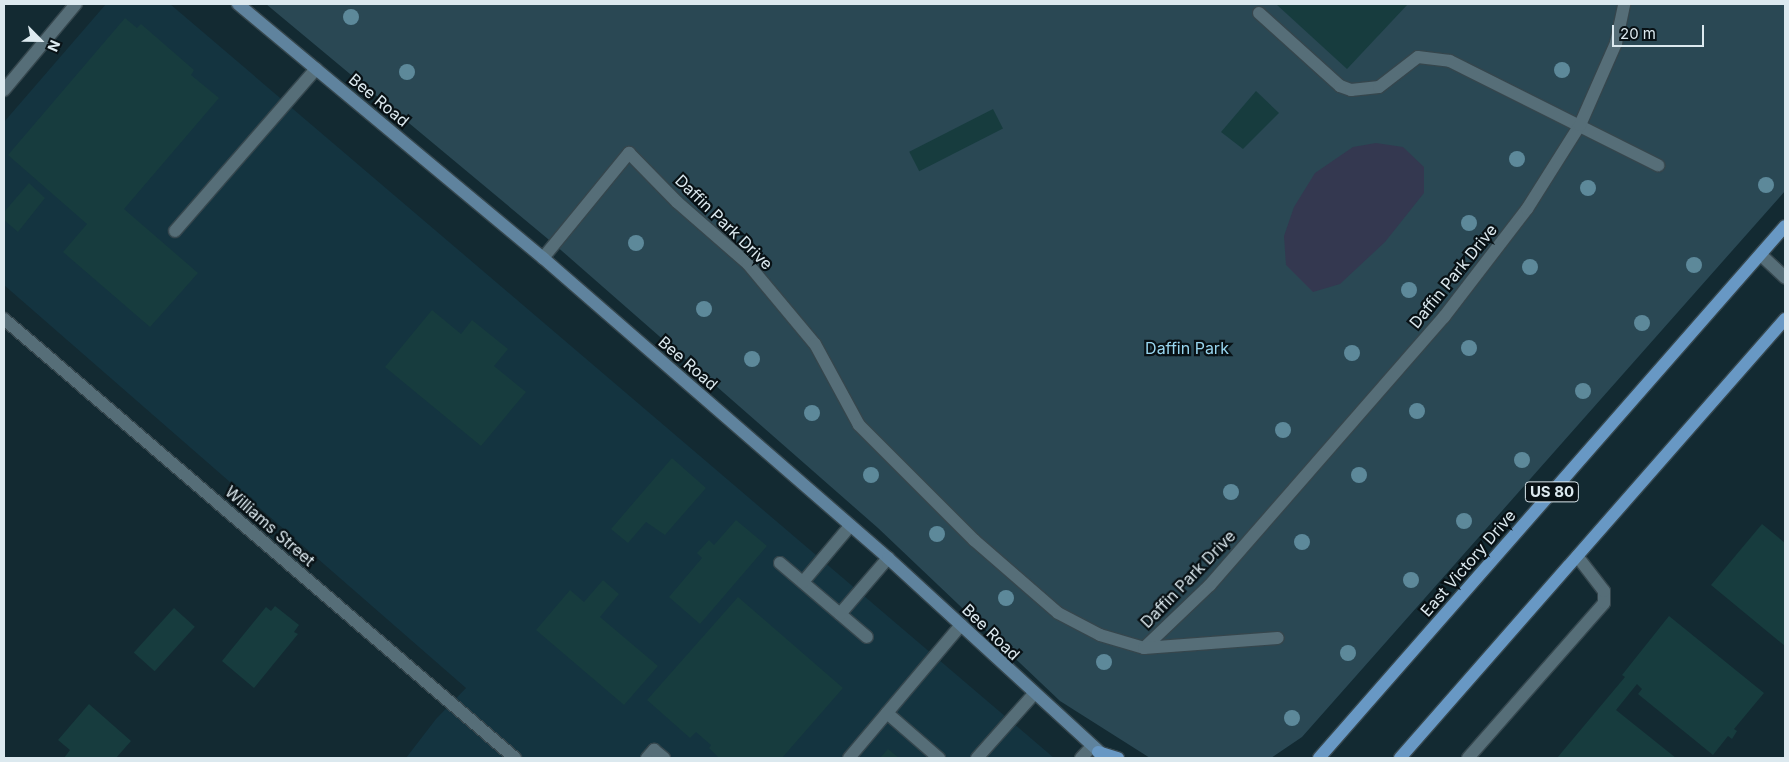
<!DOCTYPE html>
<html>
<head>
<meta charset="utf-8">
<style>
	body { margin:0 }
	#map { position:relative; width:1789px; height:762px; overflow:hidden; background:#132a32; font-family:Inter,sans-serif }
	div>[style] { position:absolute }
	.built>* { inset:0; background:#143440 }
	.green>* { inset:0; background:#2a4854 }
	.water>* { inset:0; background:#343850 }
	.building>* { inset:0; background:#173c3e; transform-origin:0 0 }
	.roads { filter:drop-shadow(1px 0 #35464d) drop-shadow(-1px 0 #35464d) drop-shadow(0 1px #35464d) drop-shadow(0 -1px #35464d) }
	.service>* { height:12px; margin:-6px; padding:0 6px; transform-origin:6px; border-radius:6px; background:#566e78 }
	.minor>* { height:12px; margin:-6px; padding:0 6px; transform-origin:6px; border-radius:6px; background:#566e78 }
	.secondary>* { height:12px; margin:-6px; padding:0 6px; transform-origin:6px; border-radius:6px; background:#5f839e }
	.primary>* { height:12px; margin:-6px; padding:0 6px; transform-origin:6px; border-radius:6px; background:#6898c4 }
	.trees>* { width:16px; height:16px; margin:-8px; border-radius:50%; background:#5d899a }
	span { translate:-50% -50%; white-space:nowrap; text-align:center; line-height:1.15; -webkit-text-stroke:4.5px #081115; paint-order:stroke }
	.shield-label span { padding:1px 4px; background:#081115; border:1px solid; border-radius:4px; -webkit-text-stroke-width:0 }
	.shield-label { font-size:15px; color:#dce9ef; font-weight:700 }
	.street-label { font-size:16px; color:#dce9ef }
	.park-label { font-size:16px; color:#99d6ef }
	.frame { position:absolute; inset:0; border:5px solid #dce9ef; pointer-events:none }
	.north { position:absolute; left:15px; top:15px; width:50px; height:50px; -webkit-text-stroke:4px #081115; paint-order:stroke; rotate:113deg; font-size:14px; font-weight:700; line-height:20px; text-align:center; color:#dce9ef }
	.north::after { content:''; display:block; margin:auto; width:18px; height:22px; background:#dce9ef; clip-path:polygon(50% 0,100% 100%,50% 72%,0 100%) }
	.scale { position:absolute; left:1612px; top:25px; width:92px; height:22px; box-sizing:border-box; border:2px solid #dce9ef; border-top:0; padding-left:6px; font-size:15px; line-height:18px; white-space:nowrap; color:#dce9ef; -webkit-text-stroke:4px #081115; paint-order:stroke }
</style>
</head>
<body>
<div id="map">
	<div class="built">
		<div style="clip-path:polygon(106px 4px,170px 4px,1054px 758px,406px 758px,436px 719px,466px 688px,4px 285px,4px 122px)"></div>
	</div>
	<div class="green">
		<div style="clip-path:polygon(266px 4px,1785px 4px,1785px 191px,1302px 737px,1271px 758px,1150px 758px,1060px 701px,878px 528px,554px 244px)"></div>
	</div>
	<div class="water">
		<div style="clip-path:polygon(1376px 143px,1403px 147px,1424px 167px,1424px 193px,1385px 242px,1340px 284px,1313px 292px,1286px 265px,1284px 236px,1294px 207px,1315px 173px,1353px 147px)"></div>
	</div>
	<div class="building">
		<div style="clip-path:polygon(1276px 4px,1408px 4px,1347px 69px)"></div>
		<div style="clip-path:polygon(125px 18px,137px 28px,141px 24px,194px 70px,191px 75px,219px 98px,124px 209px,198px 273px,150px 327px,63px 252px,87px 224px,8px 155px)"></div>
		<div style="clip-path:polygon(1256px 91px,1279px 113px,1243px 149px,1221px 132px)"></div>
		<div style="left:993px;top:109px;width:22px;height:94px;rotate:63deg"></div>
		<div style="clip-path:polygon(29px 183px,45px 198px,18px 232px,4px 220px,4px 212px)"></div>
		<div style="clip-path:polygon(432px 310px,461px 334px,472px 320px,508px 349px,494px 366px,526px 392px,481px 446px,385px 367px)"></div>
		<div style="clip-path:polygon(672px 458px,706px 488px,665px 535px,646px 522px,628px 543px,611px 529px)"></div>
		<div style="clip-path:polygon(736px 520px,767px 546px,700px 624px,669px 597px,702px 558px,697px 553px,709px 540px,714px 545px)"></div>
		<div style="clip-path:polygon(1762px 524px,1785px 543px,1785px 646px,1711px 585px)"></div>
		<div style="clip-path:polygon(603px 580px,619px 594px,600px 617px,658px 666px,624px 705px,536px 630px,570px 590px,584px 602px)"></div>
		<div style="clip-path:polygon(738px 597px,843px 688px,782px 758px,719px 758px,709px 748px,711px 745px,696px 732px,690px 738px,647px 700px)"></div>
		<div style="clip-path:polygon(275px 606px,299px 625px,294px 632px,298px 634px,254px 688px,222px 661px,266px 607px,271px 611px)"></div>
		<div style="left:174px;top:608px;width:28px;height:60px;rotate:42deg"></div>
		<div style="clip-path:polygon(1669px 616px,1764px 693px,1734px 729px,1737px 731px,1732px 739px,1728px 736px,1713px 755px,1638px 694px,1642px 689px,1637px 684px,1616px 710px,1676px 758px,1557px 758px,1625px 677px,1622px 675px)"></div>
		<div style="clip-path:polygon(89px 704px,131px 741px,116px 758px,64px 758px,70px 750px,58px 740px)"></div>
		<div style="clip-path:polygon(888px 749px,899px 758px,880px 758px)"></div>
	</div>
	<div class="roads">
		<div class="service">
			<div style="left:1259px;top:13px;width:109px;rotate:42deg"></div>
			<div style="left:1340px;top:86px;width:12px;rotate:20deg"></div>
			<div style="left:1351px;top:90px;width:28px;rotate:-6deg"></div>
			<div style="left:1379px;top:87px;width:49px;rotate:-37.6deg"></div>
			<div style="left:1418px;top:57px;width:32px;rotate:7deg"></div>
			<div style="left:1450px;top:61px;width:233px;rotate:26.6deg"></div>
			<div style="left:175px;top:231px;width:215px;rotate:-49deg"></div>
			<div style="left:543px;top:258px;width:136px;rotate:-50.7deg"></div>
			<div style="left:629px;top:153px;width:69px;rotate:45.6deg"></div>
			<div style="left:677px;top:202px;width:94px;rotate:41.1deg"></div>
			<div style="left:748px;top:264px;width:104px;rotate:50.1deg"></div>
			<div style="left:815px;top:344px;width:92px;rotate:61.5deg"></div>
			<div style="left:859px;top:425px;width:163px;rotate:45deg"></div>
			<div style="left:974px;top:540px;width:111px;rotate:41deg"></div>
			<div style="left:1058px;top:613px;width:47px;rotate:27.6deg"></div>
			<div style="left:1100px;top:635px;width:46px;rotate:16.5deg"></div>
			<div style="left:1144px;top:648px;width:91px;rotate:-43.7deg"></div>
			<div style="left:1210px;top:585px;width:356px;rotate:-48.9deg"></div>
			<div style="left:1444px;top:317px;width:136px;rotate:-52.5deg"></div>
			<div style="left:1527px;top:209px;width:99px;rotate:-57.8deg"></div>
			<div style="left:1580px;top:125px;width:90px;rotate:-66.3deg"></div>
			<div style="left:1616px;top:43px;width:40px;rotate:-78deg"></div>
			<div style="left:780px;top:563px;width:114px;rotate:40.4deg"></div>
			<div style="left:803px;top:582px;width:73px;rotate:-50deg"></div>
			<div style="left:840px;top:614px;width:74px;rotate:-49.4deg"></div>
			<div style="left:1144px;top:648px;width:134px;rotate:-4.3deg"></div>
			<div style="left:887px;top:713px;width:69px;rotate:40.9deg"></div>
			<div style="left:647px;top:758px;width:11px;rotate:-49deg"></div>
			<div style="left:654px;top:750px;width:13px;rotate:39deg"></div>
			<div style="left:849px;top:758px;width:174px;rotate:-49.9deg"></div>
			<div style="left:977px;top:758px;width:84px;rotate:-48.4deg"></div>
			<div style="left:1081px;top:758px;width:16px;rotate:-47deg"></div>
			<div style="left:1468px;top:758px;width:206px;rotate:-48.7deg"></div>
			<div style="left:1604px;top:603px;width:12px;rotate:-90deg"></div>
			<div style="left:1604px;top:591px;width:44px;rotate:-127.6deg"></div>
		</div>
		<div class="minor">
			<div style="left:4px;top:90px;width:112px;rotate:-50.1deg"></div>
			<div style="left:1761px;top:255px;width:33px;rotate:43deg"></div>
			<div style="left:4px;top:319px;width:674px;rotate:40.67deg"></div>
		</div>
		<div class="secondary">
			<div style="left:238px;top:4px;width:397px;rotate:39.8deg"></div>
			<div style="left:543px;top:258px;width:457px;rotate:41deg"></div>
			<div style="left:888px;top:558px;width:296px;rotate:42.5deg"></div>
		</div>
		<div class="primary">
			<div style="left:1098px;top:752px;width:21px;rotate:17deg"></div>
			<div style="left:1319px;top:758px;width:707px;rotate:-48.78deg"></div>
			<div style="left:1400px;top:758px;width:584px;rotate:-48.75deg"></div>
		</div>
	</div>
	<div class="trees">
		<div style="left:351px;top:17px"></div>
		<div style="left:1562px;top:70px"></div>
		<div style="left:407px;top:72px"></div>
		<div style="left:1517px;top:159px"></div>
		<div style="left:1766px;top:185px"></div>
		<div style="left:1588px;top:188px"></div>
		<div style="left:1469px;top:223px"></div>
		<div style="left:636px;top:243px"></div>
		<div style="left:1694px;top:265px"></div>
		<div style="left:1530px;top:267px"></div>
		<div style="left:1409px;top:290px"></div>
		<div style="left:704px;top:309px"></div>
		<div style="left:1642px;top:323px"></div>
		<div style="left:1469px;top:348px"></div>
		<div style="left:1352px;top:353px"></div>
		<div style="left:752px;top:359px"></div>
		<div style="left:1583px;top:391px"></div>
		<div style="left:1417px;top:411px"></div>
		<div style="left:812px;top:413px"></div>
		<div style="left:1283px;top:430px"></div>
		<div style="left:1522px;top:460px"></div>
		<div style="left:871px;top:475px"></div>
		<div style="left:1359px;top:475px"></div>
		<div style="left:1231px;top:492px"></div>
		<div style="left:1464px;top:521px"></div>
		<div style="left:937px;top:534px"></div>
		<div style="left:1302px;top:542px"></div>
		<div style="left:1411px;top:580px"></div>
		<div style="left:1006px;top:598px"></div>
		<div style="left:1348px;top:653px"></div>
		<div style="left:1104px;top:662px"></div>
		<div style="left:1292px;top:718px"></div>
	</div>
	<div class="shield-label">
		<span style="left:1552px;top:492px">US 80</span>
	</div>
	<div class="street-label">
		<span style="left:379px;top:100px;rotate:40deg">Bee Road</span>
		<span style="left:724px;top:222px;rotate:44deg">Daffin Park Drive</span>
		<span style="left:1453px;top:276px;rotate:-51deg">Daffin Park Drive</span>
		<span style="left:688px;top:363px;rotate:41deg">Bee Road</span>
		<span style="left:270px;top:526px;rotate:41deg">Williams Street</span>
		<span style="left:1468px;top:563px;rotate:-49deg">East Victory Drive</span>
		<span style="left:1188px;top:579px;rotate:-46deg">Daffin Park Drive</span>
		<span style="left:991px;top:632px;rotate:44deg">Bee Road</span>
	</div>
	<div class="park-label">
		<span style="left:1187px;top:348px">Daffin Park</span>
	</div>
	<div class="frame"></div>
	<div class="north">N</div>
	<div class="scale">20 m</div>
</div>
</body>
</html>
